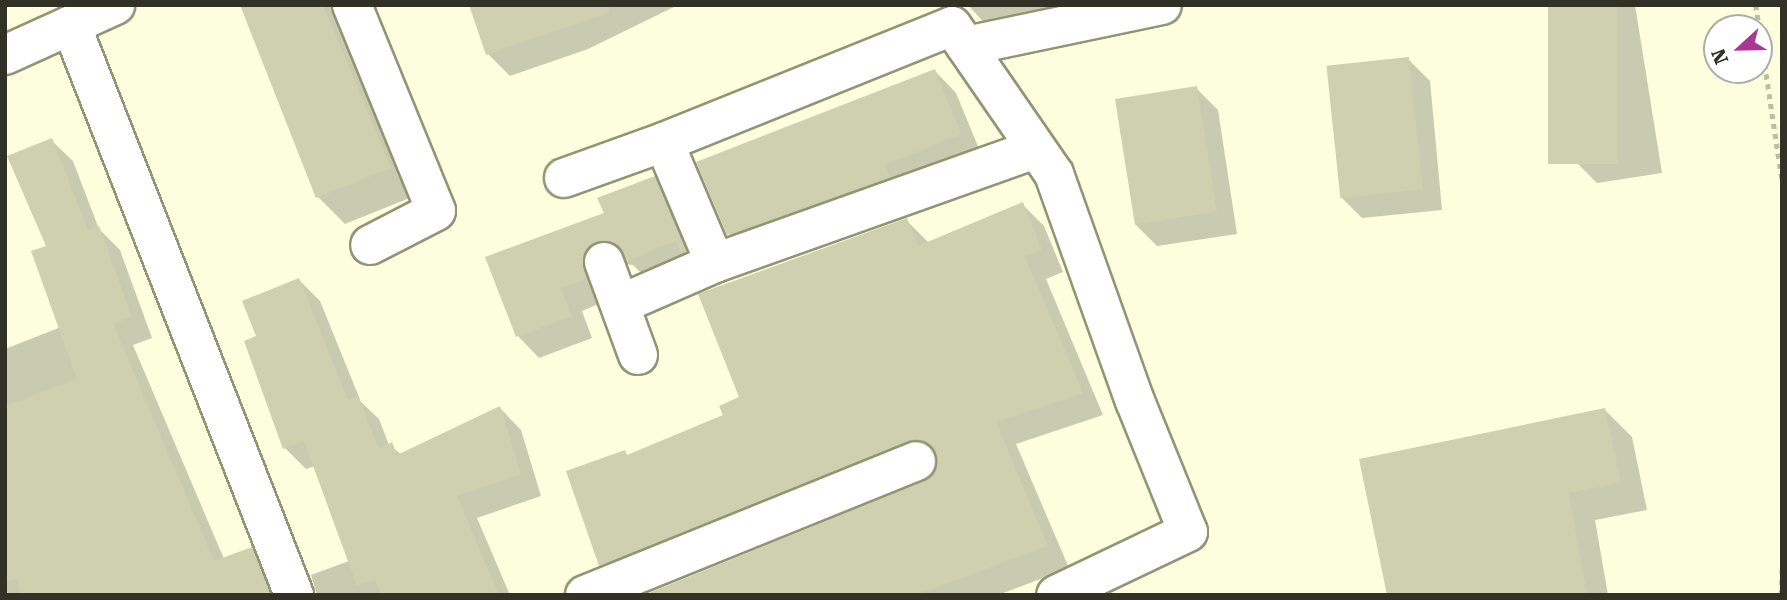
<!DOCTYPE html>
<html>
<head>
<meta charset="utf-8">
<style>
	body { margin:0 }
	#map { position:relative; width:1787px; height:600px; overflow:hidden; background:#fcfedd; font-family:"Roboto Serif",serif }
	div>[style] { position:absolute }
	.shadow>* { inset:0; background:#0003 }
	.building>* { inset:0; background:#ced0af; transform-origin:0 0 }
	.path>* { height:4.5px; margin-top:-2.25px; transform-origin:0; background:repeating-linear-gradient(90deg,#bcbea3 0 5px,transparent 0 10px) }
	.roads { filter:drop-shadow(2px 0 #929475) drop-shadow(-2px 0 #929475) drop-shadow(0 2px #929475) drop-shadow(0 -2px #929475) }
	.minor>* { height:38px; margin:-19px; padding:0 19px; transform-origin:19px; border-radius:19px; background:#fff }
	span { translate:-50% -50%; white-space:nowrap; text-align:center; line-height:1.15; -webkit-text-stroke:5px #fff; paint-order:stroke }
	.frame { position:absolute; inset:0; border:7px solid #313225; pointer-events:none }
	.north { position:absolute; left:1703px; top:14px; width:70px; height:70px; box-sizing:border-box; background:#fff; border:2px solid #adada8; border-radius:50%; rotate:248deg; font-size:19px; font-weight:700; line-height:28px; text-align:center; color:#313225 }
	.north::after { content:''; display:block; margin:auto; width:24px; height:32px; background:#aa3791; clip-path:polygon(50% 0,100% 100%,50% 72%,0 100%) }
</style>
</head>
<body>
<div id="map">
	<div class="shadow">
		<div style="clip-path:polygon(242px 5px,337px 5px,417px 195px,345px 224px,318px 197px)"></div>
		<div style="clip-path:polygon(471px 5px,678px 5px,588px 49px,510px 76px,488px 54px)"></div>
		<div style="clip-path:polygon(968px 5px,1084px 5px,988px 27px)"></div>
		<div style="clip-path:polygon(1550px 5px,1635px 5px,1662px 173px,1597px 183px,1575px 161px)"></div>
		<div style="clip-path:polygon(1408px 59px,1430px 81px,1442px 210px,1362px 218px,1340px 196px)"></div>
		<div style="clip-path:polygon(935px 71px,956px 93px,982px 156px,750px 256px,729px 234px,698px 163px)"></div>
		<div style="clip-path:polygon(1196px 88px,1218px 110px,1237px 234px,1157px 246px,1135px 224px)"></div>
		<div style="clip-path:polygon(51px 140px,73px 161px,99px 229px,120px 250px,152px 338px,133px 345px,224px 559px,251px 549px,273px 570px,284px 595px,5px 595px,5px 349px,61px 327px,49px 247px)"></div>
		<div style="clip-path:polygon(654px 178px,676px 200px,707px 274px,650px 282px,633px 265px,618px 263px,608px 300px,582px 311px,592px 338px,539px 358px,518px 336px,606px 214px)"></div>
		<div style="clip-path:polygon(1022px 204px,1044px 226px,1063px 272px,1046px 279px,1103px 415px,1016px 444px,1069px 568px,998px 595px,649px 595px,925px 483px,939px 465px,930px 462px,625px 586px,603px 564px,624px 452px,629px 457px,726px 416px,906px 220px,928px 242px)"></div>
		<div style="clip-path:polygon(299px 280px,320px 301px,361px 402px,379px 419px,389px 445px,402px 455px,500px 408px,521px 430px,541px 496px,477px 518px,510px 595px,317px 595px,311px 575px,349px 561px,315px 466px,306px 469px,285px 448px,258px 337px)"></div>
		<div style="clip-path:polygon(1605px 410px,1632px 437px,1647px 510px,1595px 520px,1608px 595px,1389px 595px)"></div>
	</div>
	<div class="building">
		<div style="clip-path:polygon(240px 5px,323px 5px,391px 168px,316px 198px)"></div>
		<div style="clip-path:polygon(469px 5px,609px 5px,610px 12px,486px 55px)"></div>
		<div style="left:1548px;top:5px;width:70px;height:159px"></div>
		<div style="left:1409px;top:57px;width:133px;height:83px;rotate:84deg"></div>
		<div style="clip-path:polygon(935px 69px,961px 134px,885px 165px,890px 177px,727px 235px,696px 162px)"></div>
		<div style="left:1197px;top:86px;width:127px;height:83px;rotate:81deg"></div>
		<div style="clip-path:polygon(52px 138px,88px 230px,99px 226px,132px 317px,113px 324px,214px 561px,252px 547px,270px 595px,20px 595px,17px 578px,5px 583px,5px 406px,77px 379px,31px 251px,46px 246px,7px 156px)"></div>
		<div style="clip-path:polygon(655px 176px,686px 252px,681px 254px,676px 241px,627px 261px,617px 245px,596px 242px,583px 258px,587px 278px,561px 289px,572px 316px,516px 337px,485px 257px,604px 213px,597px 198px)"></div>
		<div style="clip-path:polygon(1023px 202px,1042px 250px,1025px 257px,1083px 393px,996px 422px,1048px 546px,916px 595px,644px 595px,924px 481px,934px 474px,936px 453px,918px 439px,599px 566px,566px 471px,625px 450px,627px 455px,723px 415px,719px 406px,739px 397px,698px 294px,907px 218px,918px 246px)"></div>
		<div style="clip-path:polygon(299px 278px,348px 400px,358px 396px,379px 449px,392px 442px,397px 455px,500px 406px,521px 474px,457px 496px,499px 595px,382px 595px,375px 580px,357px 586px,304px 441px,283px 449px,244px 341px,256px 336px,242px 301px)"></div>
		<div style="clip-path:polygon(1605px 408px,1621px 483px,1569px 493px,1587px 595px,1387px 595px,1359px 459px)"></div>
	</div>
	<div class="path">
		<div style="left:1756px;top:5px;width:177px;rotate:81.5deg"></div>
		<div style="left:1781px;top:595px;width:29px;rotate:-88deg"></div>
	</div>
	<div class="roads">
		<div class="minor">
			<div style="left:352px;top:5px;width:222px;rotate:67.8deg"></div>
			<div style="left:436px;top:211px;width:74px;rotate:152.7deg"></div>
			<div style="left:71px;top:25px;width:612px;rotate:68.63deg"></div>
			<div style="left:966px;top:46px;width:200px;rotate:-11.8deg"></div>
			<div style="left:5px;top:55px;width:121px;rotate:-24.4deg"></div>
			<div style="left:1035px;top:149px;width:340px;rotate:160.4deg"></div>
			<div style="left:715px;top:263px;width:131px;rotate:-112.9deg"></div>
			<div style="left:664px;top:142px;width:310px;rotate:-21.9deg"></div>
			<div style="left:952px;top:26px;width:180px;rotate:55.4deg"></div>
			<div style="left:1054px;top:174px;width:241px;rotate:70.4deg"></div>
			<div style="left:1135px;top:401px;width:141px;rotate:68deg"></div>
			<div style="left:1188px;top:532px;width:146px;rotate:154.5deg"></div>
			<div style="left:564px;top:178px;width:106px;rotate:-19.8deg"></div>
			<div style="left:604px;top:262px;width:99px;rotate:69.9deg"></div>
			<div style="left:621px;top:304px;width:103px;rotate:-23.6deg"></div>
			<div style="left:585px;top:595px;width:357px;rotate:-22deg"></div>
		</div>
	</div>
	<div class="frame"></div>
	<div class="north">N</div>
</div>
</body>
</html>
